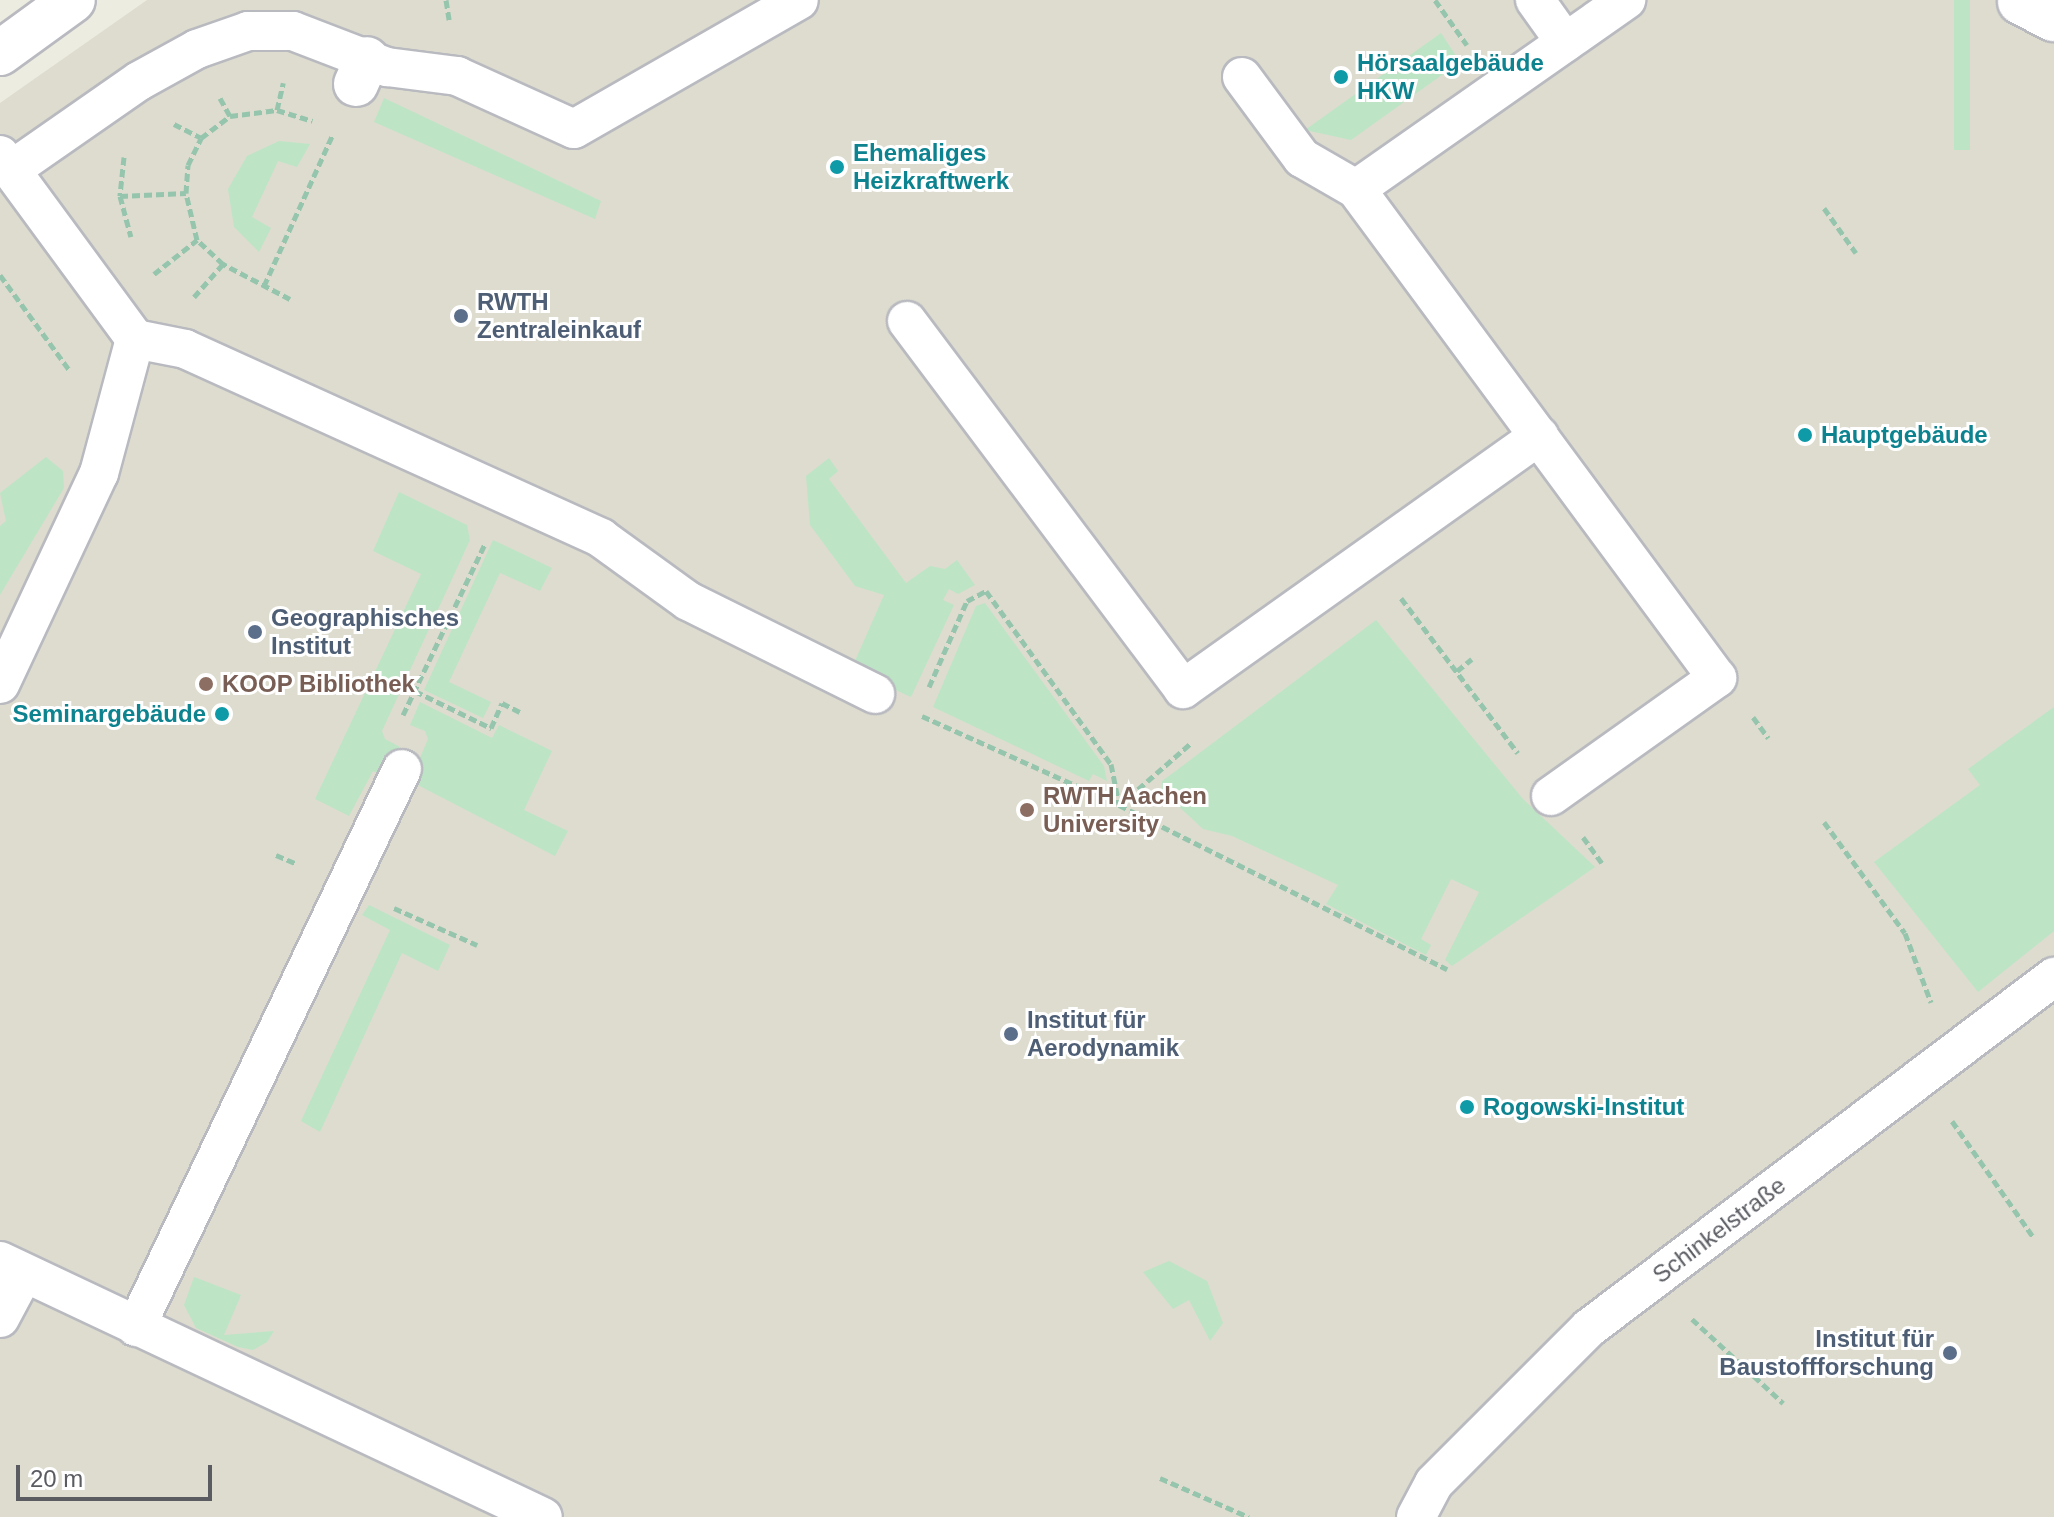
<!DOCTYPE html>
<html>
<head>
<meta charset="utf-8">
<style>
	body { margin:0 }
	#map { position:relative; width:2054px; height:1517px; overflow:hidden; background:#edece1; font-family:Helvetica,sans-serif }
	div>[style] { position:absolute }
	.education>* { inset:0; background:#dddccf }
	.green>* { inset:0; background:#bde5c5; transform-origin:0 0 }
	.path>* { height:5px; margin-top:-2.5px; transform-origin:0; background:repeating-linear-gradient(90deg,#96c5ad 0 8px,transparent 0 12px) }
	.roads { filter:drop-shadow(2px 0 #b9bac0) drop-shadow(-2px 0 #b9bac0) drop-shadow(0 2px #b9bac0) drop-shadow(0 -2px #b9bac0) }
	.service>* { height:38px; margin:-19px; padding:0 19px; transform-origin:19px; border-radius:19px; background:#fff }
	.pedestrian>* { height:44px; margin:-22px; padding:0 22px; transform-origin:22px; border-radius:22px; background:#fff }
	.tertiary>* { height:44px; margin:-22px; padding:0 22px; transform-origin:22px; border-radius:22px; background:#fff }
	.dots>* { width:22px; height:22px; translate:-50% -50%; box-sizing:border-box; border:4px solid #fff; border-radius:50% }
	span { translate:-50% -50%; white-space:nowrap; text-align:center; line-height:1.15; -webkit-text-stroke:6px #fff; paint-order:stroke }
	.culture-label { font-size:24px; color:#0d838f; font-weight:700 }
	.left { translate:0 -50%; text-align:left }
	.right { translate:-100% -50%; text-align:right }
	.service-label { font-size:24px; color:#4e5e75; font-weight:700 }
	.education-label { font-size:24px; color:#785e54; font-weight:700 }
	.street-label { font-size:24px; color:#5a5c62 }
	.scale { position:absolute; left:16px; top:1465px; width:196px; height:36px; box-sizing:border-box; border:4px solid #5a5c62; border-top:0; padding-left:10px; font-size:24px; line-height:28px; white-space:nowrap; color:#5a5c62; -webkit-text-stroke:6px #fff; paint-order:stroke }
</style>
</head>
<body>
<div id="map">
	<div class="education">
		<div style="clip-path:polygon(147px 0,2054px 0,2054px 1517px,0 1517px,0 103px)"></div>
	</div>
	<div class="green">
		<div style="left:1954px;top:0;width:16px;height:150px"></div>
		<div style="clip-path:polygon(1441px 33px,1460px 62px,1351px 140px,1305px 130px)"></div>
		<div style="clip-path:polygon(384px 98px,601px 201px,595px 219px,374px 122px)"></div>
		<div style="clip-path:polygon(279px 141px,310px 144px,297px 167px,278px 161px,252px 217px,271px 228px,259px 252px,234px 227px,228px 189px,247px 156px)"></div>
		<div style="clip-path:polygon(46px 457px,63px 471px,64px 488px,0 595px,0 526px,6px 521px,0 493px)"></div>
		<div style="clip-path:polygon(829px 458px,838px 471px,829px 479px,906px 583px,930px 566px,945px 569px,957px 560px,975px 585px,958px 594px,949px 589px,943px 600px,954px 605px,911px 697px,851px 670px,884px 595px,855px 586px,810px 525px,806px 476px)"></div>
		<div style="clip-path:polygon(399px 492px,467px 525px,470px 540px,382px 731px,385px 739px,400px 747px,384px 776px,373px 771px,349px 816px,315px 799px,421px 574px,373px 551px)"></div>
		<div style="clip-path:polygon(493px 540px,552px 568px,540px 591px,500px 573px,449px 682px,491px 702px,483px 718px,424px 690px)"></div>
		<div style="clip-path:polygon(985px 603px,1104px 766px,1107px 781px,1093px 774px,1089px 781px,933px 707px,976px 606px)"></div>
		<div style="clip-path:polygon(1376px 620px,1523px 799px,1595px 867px,1452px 966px,1445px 960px,1479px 892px,1451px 879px,1421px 939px,1431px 945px,1426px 955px,1326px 904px,1338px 885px,1232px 836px,1203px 829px,1162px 791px,1162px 781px,1173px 773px)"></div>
		<div style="clip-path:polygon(420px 702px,492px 738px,499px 725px,552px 751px,524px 810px,568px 831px,555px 856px,410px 781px,428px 739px,425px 731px,410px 725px)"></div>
		<div style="clip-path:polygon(2054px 707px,2054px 931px,1978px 992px,1874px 862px,1980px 785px,1968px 769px)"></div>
		<div style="clip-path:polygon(369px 905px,450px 945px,438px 971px,402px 953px,320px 1132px,301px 1121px,390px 930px,362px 915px)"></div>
		<div style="clip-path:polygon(1169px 1261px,1207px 1281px,1223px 1323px,1210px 1341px,1189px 1300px,1173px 1309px,1143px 1272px)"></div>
		<div style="clip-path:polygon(194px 1277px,241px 1295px,224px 1335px,274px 1331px,267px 1342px,253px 1350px,238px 1347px,196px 1328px,184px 1305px)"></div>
	</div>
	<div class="path">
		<div style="left:446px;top:0;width:20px;rotate:81deg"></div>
		<div style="left:1435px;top:0;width:55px;rotate:54.6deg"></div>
		<div style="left:220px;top:98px;width:21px;rotate:61deg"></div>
		<div style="left:277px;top:110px;width:28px;rotate:-77deg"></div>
		<div style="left:174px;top:124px;width:30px;rotate:27deg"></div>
		<div style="left:124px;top:157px;width:39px;rotate:96deg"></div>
		<div style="left:120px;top:196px;width:42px;rotate:75deg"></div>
		<div style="left:120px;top:196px;width:66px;rotate:-2.6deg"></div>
		<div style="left:1824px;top:208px;width:55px;rotate:54.6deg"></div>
		<div style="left:154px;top:274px;width:55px;rotate:-38.3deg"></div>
		<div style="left:0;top:275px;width:119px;rotate:53.9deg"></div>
		<div style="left:264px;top:286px;width:167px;rotate:-65.6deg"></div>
		<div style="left:194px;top:297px;width:44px;rotate:-48.7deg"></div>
		<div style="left:290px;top:299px;width:76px;rotate:-152.4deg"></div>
		<div style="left:223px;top:264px;width:35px;rotate:-137deg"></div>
		<div style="left:197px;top:240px;width:48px;rotate:-103.2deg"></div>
		<div style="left:186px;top:193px;width:28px;rotate:-86deg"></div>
		<div style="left:188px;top:165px;width:30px;rotate:-64deg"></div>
		<div style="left:201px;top:138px;width:36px;rotate:-37deg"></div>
		<div style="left:230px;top:116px;width:47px;rotate:-7.3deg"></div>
		<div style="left:277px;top:110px;width:37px;rotate:17deg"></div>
		<div style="left:1401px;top:598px;width:194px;rotate:53deg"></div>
		<div style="left:1457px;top:671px;width:19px;rotate:-39deg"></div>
		<div style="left:929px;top:687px;width:94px;rotate:-66.2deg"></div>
		<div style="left:967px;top:601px;width:21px;rotate:-28deg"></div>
		<div style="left:986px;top:591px;width:213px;rotate:54.2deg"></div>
		<div style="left:1111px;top:764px;width:41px;rotate:78.7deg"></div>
		<div style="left:415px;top:691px;width:85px;rotate:26deg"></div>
		<div style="left:491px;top:728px;width:27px;rotate:-66deg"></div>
		<div style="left:502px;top:703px;width:20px;rotate:27deg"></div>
		<div style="left:403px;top:715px;width:190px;rotate:-64.4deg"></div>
		<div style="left:922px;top:716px;width:216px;rotate:24.3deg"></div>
		<div style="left:1119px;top:805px;width:367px;rotate:26.6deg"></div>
		<div style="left:1753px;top:717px;width:26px;rotate:54deg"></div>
		<div style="left:1120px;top:805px;width:94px;rotate:-41.1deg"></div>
		<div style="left:1824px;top:822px;width:137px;rotate:53.9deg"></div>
		<div style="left:1905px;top:933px;width:74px;rotate:69.4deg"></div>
		<div style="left:1583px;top:837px;width:32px;rotate:54deg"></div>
		<div style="left:276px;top:855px;width:23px;rotate:23deg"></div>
		<div style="left:394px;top:908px;width:91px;rotate:24deg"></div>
		<div style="left:1952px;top:1121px;width:143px;rotate:55deg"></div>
		<div style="left:1692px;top:1319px;width:124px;rotate:42.7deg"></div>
		<div style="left:1160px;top:1478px;width:97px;rotate:23.7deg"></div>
	</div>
	<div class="roads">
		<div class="service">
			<div style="left:1535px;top:0;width:52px;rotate:54.5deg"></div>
			<div style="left:1242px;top:77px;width:101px;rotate:53.5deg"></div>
			<div style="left:1302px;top:158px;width:62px;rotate:29.9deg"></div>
			<div style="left:0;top:155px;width:228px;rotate:53.7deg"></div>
			<div style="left:135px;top:339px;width:139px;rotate:105deg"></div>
			<div style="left:99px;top:473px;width:233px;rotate:115.1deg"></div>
			<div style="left:11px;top:170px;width:156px;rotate:-34.8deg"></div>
			<div style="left:139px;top:81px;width:66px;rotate:-28.9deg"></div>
			<div style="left:197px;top:49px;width:54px;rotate:-19.4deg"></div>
			<div style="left:248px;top:31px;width:45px"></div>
			<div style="left:293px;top:31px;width:101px;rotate:21deg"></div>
			<div style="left:387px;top:67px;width:71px;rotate:7.3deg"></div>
			<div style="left:457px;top:76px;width:128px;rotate:24.4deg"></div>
			<div style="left:574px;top:129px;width:259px;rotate:-29.8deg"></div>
			<div style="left:907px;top:321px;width:460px;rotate:53.1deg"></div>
			<div style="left:1183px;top:689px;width:437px;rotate:-35.4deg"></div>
			<div style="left:135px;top:339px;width:51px;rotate:11.3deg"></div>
			<div style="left:185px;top:349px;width:457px;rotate:24.4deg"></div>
			<div style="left:601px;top:538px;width:107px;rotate:35.9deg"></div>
			<div style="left:688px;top:601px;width:209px;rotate:26.4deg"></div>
			<div style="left:1551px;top:796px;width:204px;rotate:-35.4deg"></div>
			<div style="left:1717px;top:678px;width:608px;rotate:-126.44deg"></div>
			<div style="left:1356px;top:189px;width:330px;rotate:-35deg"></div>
			<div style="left:0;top:1261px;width:600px;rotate:25.24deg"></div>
			<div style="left:0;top:1318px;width:51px;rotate:-61.9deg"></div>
			<div style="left:136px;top:1327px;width:618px;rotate:-64.51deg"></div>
			<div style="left:1416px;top:1517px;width:38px;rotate:-62deg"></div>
			<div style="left:1434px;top:1483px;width:219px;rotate:-45deg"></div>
			<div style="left:1589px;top:1328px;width:583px;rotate:-37.05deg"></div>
		</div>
		<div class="pedestrian">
			<div style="left:2020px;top:2px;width:38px;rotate:27deg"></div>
			<div style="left:356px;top:84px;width:27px;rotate:-66deg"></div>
		</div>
		<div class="tertiary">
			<div style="left:0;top:53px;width:90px;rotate:-36deg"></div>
		</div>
	</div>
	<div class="dots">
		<div style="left:1341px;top:77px;background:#0f9aa8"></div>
		<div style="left:837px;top:167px;background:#0f9aa8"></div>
		<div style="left:461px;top:316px;background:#5c6f8a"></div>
		<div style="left:1805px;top:435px;background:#0f9aa8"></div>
		<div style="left:255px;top:632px;background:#5c6f8a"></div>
		<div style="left:206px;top:684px;background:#8d6e63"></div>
		<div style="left:222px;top:714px;background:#0f9aa8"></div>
		<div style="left:1027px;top:810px;background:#8d6e63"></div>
		<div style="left:1011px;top:1034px;background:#5c6f8a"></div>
		<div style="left:1467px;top:1107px;background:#0f9aa8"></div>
		<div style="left:1950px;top:1353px;background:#5c6f8a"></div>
	</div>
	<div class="culture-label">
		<span class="left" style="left:1357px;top:77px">Hörsaalgebäude<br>HKW</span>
		<span class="left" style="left:853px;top:167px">Ehemaliges<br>Heizkraftwerk</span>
		<span class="left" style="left:1821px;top:435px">Hauptgebäude</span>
		<span class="right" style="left:206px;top:714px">Seminargebäude</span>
		<span class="left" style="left:1483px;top:1107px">Rogowski-Institut</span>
	</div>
	<div class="service-label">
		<span class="left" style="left:477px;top:316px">RWTH<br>Zentraleinkauf</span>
		<span class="left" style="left:271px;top:632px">Geographisches<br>Institut</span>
		<span class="left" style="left:1027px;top:1034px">Institut für<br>Aerodynamik</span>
		<span class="right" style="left:1934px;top:1353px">Institut für<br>Baustoffforschung</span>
	</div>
	<div class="education-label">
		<span class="left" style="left:222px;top:684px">KOOP Bibliothek</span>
		<span class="left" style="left:1043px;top:810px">RWTH Aachen<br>University</span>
	</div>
	<div class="street-label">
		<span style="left:1719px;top:1230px;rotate:-37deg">Schinkelstraße</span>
	</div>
	<div class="scale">20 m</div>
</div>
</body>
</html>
